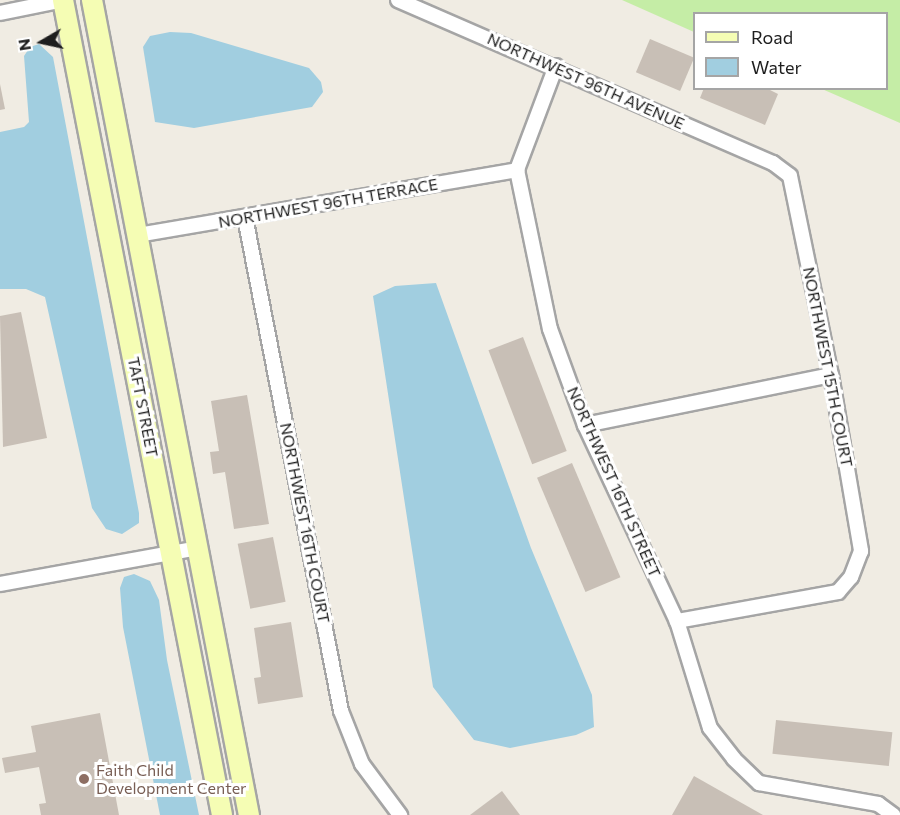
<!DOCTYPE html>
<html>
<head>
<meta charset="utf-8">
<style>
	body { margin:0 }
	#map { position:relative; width:900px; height:815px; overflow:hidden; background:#f0ece3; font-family:Commissioner,sans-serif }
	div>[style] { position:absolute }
	.grass>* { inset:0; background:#c5eda6 }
	.water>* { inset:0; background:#a1cee0 }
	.building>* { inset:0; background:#c8bfb6; transform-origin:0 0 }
	.roads { filter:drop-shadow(2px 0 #a5a5a5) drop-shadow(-2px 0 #a5a5a5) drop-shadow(0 2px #a5a5a5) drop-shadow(0 -2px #a5a5a5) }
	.street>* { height:14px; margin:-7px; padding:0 7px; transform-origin:7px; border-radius:7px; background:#fff }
	.secondary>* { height:20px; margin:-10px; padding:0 10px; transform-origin:10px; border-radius:10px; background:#f5fdb4 }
	.dots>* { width:16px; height:16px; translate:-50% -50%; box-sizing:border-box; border:3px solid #fff; border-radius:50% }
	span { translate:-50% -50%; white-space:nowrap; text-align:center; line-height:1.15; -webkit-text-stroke:6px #fff; paint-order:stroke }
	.street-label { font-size:16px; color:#1e1e1e }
	.education-label { font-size:16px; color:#785e54 }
	.left { translate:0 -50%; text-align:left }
	.legend { position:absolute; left:693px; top:12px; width:195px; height:78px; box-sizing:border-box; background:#fff; border:2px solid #a5a5a5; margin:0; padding:8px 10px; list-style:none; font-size:18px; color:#1e1e1e }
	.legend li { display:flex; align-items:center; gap:12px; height:30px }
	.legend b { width:30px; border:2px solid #a5a5a5 }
	.north { position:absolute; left:12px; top:12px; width:60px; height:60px; -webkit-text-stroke:4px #fff; paint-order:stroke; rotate:261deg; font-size:16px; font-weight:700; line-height:24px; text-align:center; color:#1e1e1e }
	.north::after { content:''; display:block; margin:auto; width:21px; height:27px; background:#1e1e1e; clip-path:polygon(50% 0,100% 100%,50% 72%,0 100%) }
</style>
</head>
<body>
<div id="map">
	<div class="grass">
		<div style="clip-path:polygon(622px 0,900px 0,900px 123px,822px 89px,886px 88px,886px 14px,694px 14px,694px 32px)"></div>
	</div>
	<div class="water">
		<div style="clip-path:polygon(170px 32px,191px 33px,309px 68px,321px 82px,323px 92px,312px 107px,194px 128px,155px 122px,143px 47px,150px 36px)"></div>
		<div style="clip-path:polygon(39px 44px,53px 57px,139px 513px,139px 523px,122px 534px,106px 529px,92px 508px,45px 297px,26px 289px,0 289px,0 132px,24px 127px,29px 122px,24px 56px,30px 47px)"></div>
		<div style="clip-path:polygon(436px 283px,531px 548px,592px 695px,594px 727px,576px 735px,510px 748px,474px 740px,433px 687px,373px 296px,395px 286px)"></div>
		<div style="clip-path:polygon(134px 574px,150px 581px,159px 600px,167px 660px,199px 815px,160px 815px,123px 627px,120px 588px,124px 577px)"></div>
	</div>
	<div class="building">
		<div style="left:650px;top:39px;width:48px;height:36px;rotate:23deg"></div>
		<div style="clip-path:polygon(0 84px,5px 109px,0 110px)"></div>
		<div style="clip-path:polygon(704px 88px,766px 88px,778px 94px,765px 125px,700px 98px)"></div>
		<div style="clip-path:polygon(21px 312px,47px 438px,3px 447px,0 316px)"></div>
		<div style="left:523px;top:337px;width:122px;height:37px;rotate:69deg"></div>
		<div style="clip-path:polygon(247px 395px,269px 524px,234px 529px,225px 472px,213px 474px,210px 452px,219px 451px,211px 401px)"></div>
		<div style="left:572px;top:463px;width:124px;height:38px;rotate:67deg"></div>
		<div style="left:273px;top:537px;width:66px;height:36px;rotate:79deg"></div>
		<div style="clip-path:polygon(291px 622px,303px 697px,258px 704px,254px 678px,261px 677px,254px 628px)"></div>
		<div style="clip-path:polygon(100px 713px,119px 815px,41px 815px,39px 804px,46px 803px,39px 767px,5px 773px,2px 758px,36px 752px,31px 726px)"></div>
		<div style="left:776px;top:720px;width:117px;height:34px;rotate:6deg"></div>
		<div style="clip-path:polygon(694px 776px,763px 815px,672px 815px)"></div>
		<div style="clip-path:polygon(502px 791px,520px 815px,470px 815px)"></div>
	</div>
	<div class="roads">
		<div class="street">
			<div style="left:398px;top:0;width:409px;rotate:23.5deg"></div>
			<div style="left:773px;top:163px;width:21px;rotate:37deg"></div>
			<div style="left:790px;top:176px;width:203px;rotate:78.4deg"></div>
			<div style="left:831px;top:375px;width:179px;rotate:80.3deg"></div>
			<div style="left:861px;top:551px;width:28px;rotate:111deg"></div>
			<div style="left:851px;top:577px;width:20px;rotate:131deg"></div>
			<div style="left:838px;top:592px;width:164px;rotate:169.8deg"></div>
			<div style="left:0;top:13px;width:65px;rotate:-11.5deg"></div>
			<div style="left:556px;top:66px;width:111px;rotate:110.6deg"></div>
			<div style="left:517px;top:170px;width:162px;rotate:78.3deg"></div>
			<div style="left:550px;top:329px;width:102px;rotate:70deg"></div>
			<div style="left:585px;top:425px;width:217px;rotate:64.9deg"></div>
			<div style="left:677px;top:621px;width:112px;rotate:72.9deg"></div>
			<div style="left:710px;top:728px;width:39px;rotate:52deg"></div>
			<div style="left:734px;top:759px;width:35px;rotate:44deg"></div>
			<div style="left:759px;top:783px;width:121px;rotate:10deg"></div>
			<div style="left:878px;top:804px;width:19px;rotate:36deg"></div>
			<div style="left:245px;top:217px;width:503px;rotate:79deg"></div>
			<div style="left:341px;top:711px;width:57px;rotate:68.4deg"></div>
			<div style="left:362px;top:764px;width:64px;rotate:53.3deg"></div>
			<div style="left:138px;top:235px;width:385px;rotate:-9.7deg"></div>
			<div style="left:585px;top:425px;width:251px;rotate:-11.5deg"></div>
			<div style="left:0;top:584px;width:201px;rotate:-10.3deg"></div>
		</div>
		<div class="secondary">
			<div style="left:63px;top:0;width:830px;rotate:78.96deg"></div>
			<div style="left:92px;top:0;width:830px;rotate:79.1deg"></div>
		</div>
	</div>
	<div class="dots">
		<div style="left:84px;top:779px;background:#8d6e63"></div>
	</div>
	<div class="street-label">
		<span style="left:586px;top:81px;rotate:24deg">NORTHWEST 96TH AVENUE</span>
		<span style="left:328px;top:203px;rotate:-10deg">NORTHWEST 96TH TERRACE</span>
		<span style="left:828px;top:367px;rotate:79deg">NORTHWEST 15TH COURT</span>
		<span style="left:143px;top:407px;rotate:79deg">TAFT STREET</span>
		<span style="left:614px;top:482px;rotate:66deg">NORTHWEST 16TH STREET</span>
		<span style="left:305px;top:523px;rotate:79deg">NORTHWEST 16TH COURT</span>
	</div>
	<div class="education-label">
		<span class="left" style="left:96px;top:779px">Faith Child<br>Development Center</span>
	</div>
	<ul class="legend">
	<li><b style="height:8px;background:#f5fdb4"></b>Road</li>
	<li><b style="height:16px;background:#a1cee0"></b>Water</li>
	</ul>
	<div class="north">N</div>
</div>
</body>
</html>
